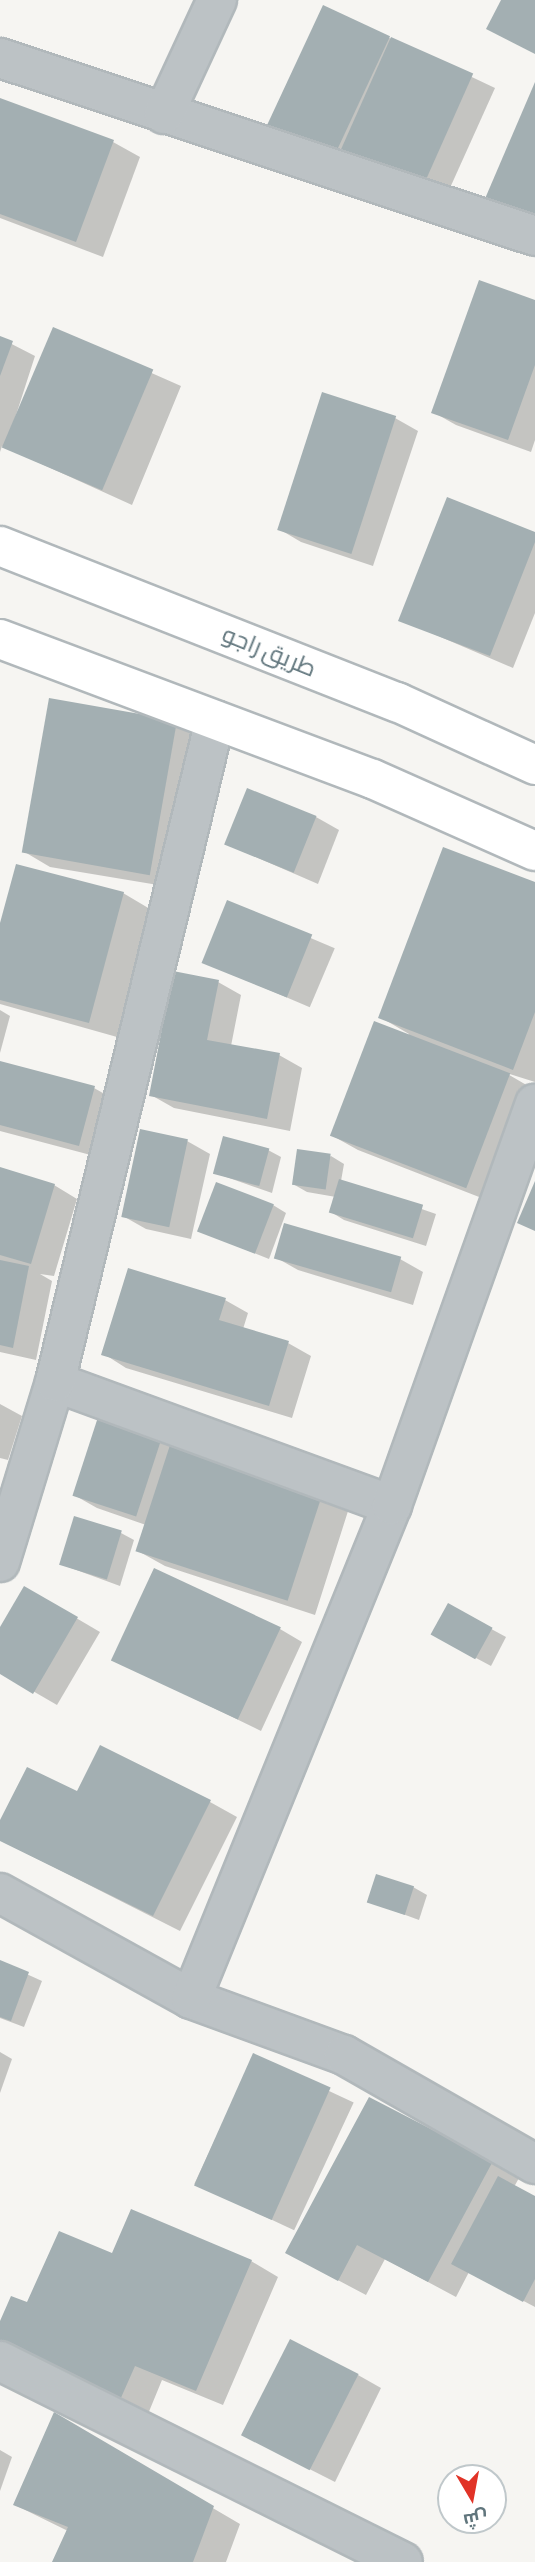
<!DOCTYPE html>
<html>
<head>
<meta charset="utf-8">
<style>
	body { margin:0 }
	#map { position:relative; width:535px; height:2562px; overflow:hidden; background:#f6f5f2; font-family:"Sofia Sans Condensed",Cairo,sans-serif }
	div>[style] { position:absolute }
	.shadow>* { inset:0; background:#0003; transform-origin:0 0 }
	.building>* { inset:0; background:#a3afb2; transform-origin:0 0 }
	.roads { filter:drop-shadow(2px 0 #b1b8bb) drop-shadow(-2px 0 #b1b8bb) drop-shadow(0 2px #b1b8bb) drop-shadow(0 -2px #b1b8bb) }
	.street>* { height:38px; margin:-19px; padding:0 19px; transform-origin:19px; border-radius:19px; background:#bcc2c5 }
	.secondary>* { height:38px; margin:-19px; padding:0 19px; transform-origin:19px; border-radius:19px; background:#fff }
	span { translate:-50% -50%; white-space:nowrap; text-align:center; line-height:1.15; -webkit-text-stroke:7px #fff; paint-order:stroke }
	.street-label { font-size:24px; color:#61767d }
	.north { position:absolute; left:437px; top:2464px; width:70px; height:70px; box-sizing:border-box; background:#fff; border:2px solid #c0c8cb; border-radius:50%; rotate:170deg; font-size:19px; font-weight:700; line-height:28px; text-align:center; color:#61767d }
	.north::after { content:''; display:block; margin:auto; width:24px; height:32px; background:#e13327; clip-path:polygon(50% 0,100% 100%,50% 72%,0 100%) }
</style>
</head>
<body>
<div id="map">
	<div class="shadow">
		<div style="clip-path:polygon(324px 7px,495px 88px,445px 199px,288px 143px)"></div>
		<div style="clip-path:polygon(0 100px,113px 142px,140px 157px,103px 257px,0 218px)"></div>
		<div style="clip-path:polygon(535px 302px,535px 440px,531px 452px,456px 425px,433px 412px)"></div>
		<div style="clip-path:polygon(54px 330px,181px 386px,132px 505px,2px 446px,0 452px,0 338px,35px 356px,7px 443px)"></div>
		<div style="clip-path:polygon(395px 418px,418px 431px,373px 566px,301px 542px,279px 529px)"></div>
		<div style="clip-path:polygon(535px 534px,535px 613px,513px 668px,401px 620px)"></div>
		<div style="clip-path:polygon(176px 722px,204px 738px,176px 888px,50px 867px,23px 851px)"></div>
		<div style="clip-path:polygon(316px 817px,339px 830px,318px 884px,226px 844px)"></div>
		<div style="clip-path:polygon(535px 884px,535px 1082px,506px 1073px,535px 1090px,492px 1202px,358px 1150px,331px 1135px,409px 1034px,380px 1017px)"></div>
		<div style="clip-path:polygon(123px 893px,150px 909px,117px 1037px,0 1004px,0 930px)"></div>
		<div style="left:228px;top:903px;width:116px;height:64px;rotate:23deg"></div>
		<div style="clip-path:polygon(218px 982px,241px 995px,231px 1046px,279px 1055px,302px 1068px,290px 1131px,174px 1108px,151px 1095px)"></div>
		<div style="clip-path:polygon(0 1010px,10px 1016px,0 1053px)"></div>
		<div style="clip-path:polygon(0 1063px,94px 1088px,117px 1101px,102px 1158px,0 1131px)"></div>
		<div style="clip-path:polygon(187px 1141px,210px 1154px,191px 1239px,146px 1229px,123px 1216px)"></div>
		<div style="clip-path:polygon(268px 1150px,281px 1157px,272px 1193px,215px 1173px)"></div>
		<div style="clip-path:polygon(331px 1156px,344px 1164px,341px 1181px,436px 1214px,426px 1246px,344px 1220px,331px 1212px,336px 1197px,307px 1192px,293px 1184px)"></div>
		<div style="clip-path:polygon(0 1169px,54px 1185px,77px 1199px,54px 1276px,40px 1274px,52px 1281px,36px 1360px,0 1352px)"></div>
		<div style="clip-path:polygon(273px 1205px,286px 1213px,269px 1259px,200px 1231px)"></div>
		<div style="clip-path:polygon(285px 1225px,400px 1259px,423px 1272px,413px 1305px,298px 1270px,275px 1257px)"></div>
		<div style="clip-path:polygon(225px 1300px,248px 1313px,243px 1329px,288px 1343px,311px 1356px,292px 1418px,126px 1368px,104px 1354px)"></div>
		<div style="clip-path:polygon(0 1404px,22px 1416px,8px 1460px,0 1458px)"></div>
		<div style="clip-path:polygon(100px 1416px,349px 1508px,315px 1615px,165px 1566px,138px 1551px,146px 1525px,97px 1508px,74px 1495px)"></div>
		<div style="clip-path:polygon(121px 1533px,134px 1540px,120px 1586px,60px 1564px)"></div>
		<div style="clip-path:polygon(25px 1588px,100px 1632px,57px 1705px,0 1672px,0 1630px)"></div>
		<div style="clip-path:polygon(449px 1606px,506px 1637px,491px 1666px,446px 1642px)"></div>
		<div style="clip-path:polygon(280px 1629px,302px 1642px,261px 1731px,113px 1659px)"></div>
		<div style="clip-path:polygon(77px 1794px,210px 1802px,237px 1817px,180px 1931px,0 1840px,0 1824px)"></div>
		<div style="clip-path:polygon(413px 1887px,427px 1895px,419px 1920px,370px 1902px)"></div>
		<div style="clip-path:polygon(0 1962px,42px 1981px,24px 2027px,0 2018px)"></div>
		<div style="clip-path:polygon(0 2052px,12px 2059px,0 2093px)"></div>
		<div style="left:254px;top:2056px;width:110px;height:141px;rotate:25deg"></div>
		<div style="clip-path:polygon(492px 2163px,519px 2178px,514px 2187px,535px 2198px,535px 2307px,469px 2272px,456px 2297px,385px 2259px,366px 2295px,315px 2268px)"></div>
		<div style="clip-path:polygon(113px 2255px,251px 2261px,278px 2277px,223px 2405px,162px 2380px,148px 2414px,17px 2364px,0 2325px)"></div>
		<div style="clip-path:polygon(358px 2375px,381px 2388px,335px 2482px,244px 2436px)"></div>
		<div style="clip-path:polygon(54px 2415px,240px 2524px,226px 2562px,54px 2562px,68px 2531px,15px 2505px)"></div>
		<div style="clip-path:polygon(0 2450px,12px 2457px,0 2491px)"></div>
	</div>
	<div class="building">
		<div style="clip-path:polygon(501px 0,535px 0,535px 54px,486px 29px)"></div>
		<div style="left:323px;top:5px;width:74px;height:140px;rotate:25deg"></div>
		<div style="left:391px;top:37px;width:90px;height:125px;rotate:24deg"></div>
		<div style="clip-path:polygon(535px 82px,535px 222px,484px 201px)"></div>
		<div style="clip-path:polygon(0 98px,114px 140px,76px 242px,0 214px)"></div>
		<div style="clip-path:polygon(479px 280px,535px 300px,535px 365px,508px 440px,431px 413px)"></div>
		<div style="left:53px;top:327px;width:109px;height:131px;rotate:23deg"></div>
		<div style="clip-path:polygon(0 336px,13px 341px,0 376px)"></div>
		<div style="left:322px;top:392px;width:78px;height:145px;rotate:18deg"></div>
		<div style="clip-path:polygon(447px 497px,535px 532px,535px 542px,490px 656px,398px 621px)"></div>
		<div style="left:49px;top:698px;width:130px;height:157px;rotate:10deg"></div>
		<div style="left:247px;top:788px;width:75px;height:61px;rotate:22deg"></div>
		<div style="clip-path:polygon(443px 847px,535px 882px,535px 1012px,513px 1070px,378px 1018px)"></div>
		<div style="clip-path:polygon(16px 864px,124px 892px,89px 1023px,0 1000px,0 923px)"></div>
		<div style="left:227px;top:900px;width:92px;height:68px;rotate:22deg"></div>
		<div style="clip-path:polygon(173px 971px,219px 980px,207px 1040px,280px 1053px,267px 1119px,149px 1096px)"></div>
		<div style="left:374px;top:1021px;width:146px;height:123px;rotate:21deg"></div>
		<div style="clip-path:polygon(0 1061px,95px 1086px,79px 1146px,0 1125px)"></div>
		<div style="left:140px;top:1129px;width:49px;height:90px;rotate:12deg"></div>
		<div style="left:223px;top:1136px;width:48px;height:39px;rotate:15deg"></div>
		<div style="left:297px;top:1149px;width:34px;height:36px;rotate:8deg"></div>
		<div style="clip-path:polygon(0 1167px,55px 1184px,31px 1264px,0 1255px)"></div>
		<div style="left:339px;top:1179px;width:88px;height:35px;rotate:17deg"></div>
		<div style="clip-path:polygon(535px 1181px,535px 1231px,517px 1223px)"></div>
		<div style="left:216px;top:1182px;width:62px;height:53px;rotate:21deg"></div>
		<div style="left:284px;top:1223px;width:122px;height:37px;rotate:16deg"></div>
		<div style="clip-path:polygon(0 1260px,29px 1266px,13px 1348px,0 1345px)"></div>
		<div style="clip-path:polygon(128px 1268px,226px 1298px,219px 1320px,289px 1341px,269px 1406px,101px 1355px)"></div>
		<div style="left:99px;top:1414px;width:67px;height:86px;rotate:18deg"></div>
		<div style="left:171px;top:1442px;width:160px;height:115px;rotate:18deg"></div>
		<div style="left:74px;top:1516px;width:50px;height:51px;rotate:17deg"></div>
		<div style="left:154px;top:1568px;width:140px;height:102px;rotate:25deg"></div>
		<div style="clip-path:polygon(24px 1586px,78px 1617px,33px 1694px,0 1674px,0 1627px)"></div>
		<div style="left:448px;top:1603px;width:51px;height:36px;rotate:29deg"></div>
		<div style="clip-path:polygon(100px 1745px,211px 1800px,153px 1916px,0 1841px,0 1820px,27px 1767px,77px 1791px)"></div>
		<div style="left:376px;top:1874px;width:40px;height:30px;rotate:18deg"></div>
		<div style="clip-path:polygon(0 1960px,29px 1972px,11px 2021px,0 2017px)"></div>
		<div style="left:253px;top:2053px;width:85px;height:145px;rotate:24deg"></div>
		<div style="clip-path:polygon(369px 2097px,493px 2161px,428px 2282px,357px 2245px,338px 2281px,285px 2253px)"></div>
		<div style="clip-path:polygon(498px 2176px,535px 2196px,535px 2279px,523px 2302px,451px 2264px)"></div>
		<div style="clip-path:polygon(131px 2209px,252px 2260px,196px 2391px,135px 2366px,120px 2400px,0 2355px,0 2321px,11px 2296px,27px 2302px,59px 2231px,112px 2253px)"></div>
		<div style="left:290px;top:2339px;width:77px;height:108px;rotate:27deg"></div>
		<div style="clip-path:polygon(54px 2412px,214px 2506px,193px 2562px,52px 2562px,68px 2527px,13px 2505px)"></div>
	</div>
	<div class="roads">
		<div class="street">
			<div style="left:0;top:58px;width:564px;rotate:18.4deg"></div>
			<div style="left:164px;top:114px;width:126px;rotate:-65.1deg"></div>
			<div style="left:55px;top:1382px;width:359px;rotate:20.1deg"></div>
			<div style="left:0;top:1562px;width:188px;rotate:-73deg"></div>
			<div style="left:55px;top:1382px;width:681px;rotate:-76.41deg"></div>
			<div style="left:0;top:1893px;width:218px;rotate:29deg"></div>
			<div style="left:191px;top:1999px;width:163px;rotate:20.1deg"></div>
			<div style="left:344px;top:2055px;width:220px;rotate:29.7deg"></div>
			<div style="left:191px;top:1999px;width:533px;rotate:-67.86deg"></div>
			<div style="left:392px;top:1505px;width:426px;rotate:-70.4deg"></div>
			<div style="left:0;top:2361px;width:450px;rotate:26.5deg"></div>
		</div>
		<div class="secondary">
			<div style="left:0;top:546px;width:427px;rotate:21.5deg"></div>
			<div style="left:397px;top:702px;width:152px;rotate:24.5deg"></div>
			<div style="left:0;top:639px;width:398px;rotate:20.6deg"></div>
			<div style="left:373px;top:779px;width:177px;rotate:24deg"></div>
		</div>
	</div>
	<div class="street-label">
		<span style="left:269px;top:652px;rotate:22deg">طريق راجو</span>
	</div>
	<div class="north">ش</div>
</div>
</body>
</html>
